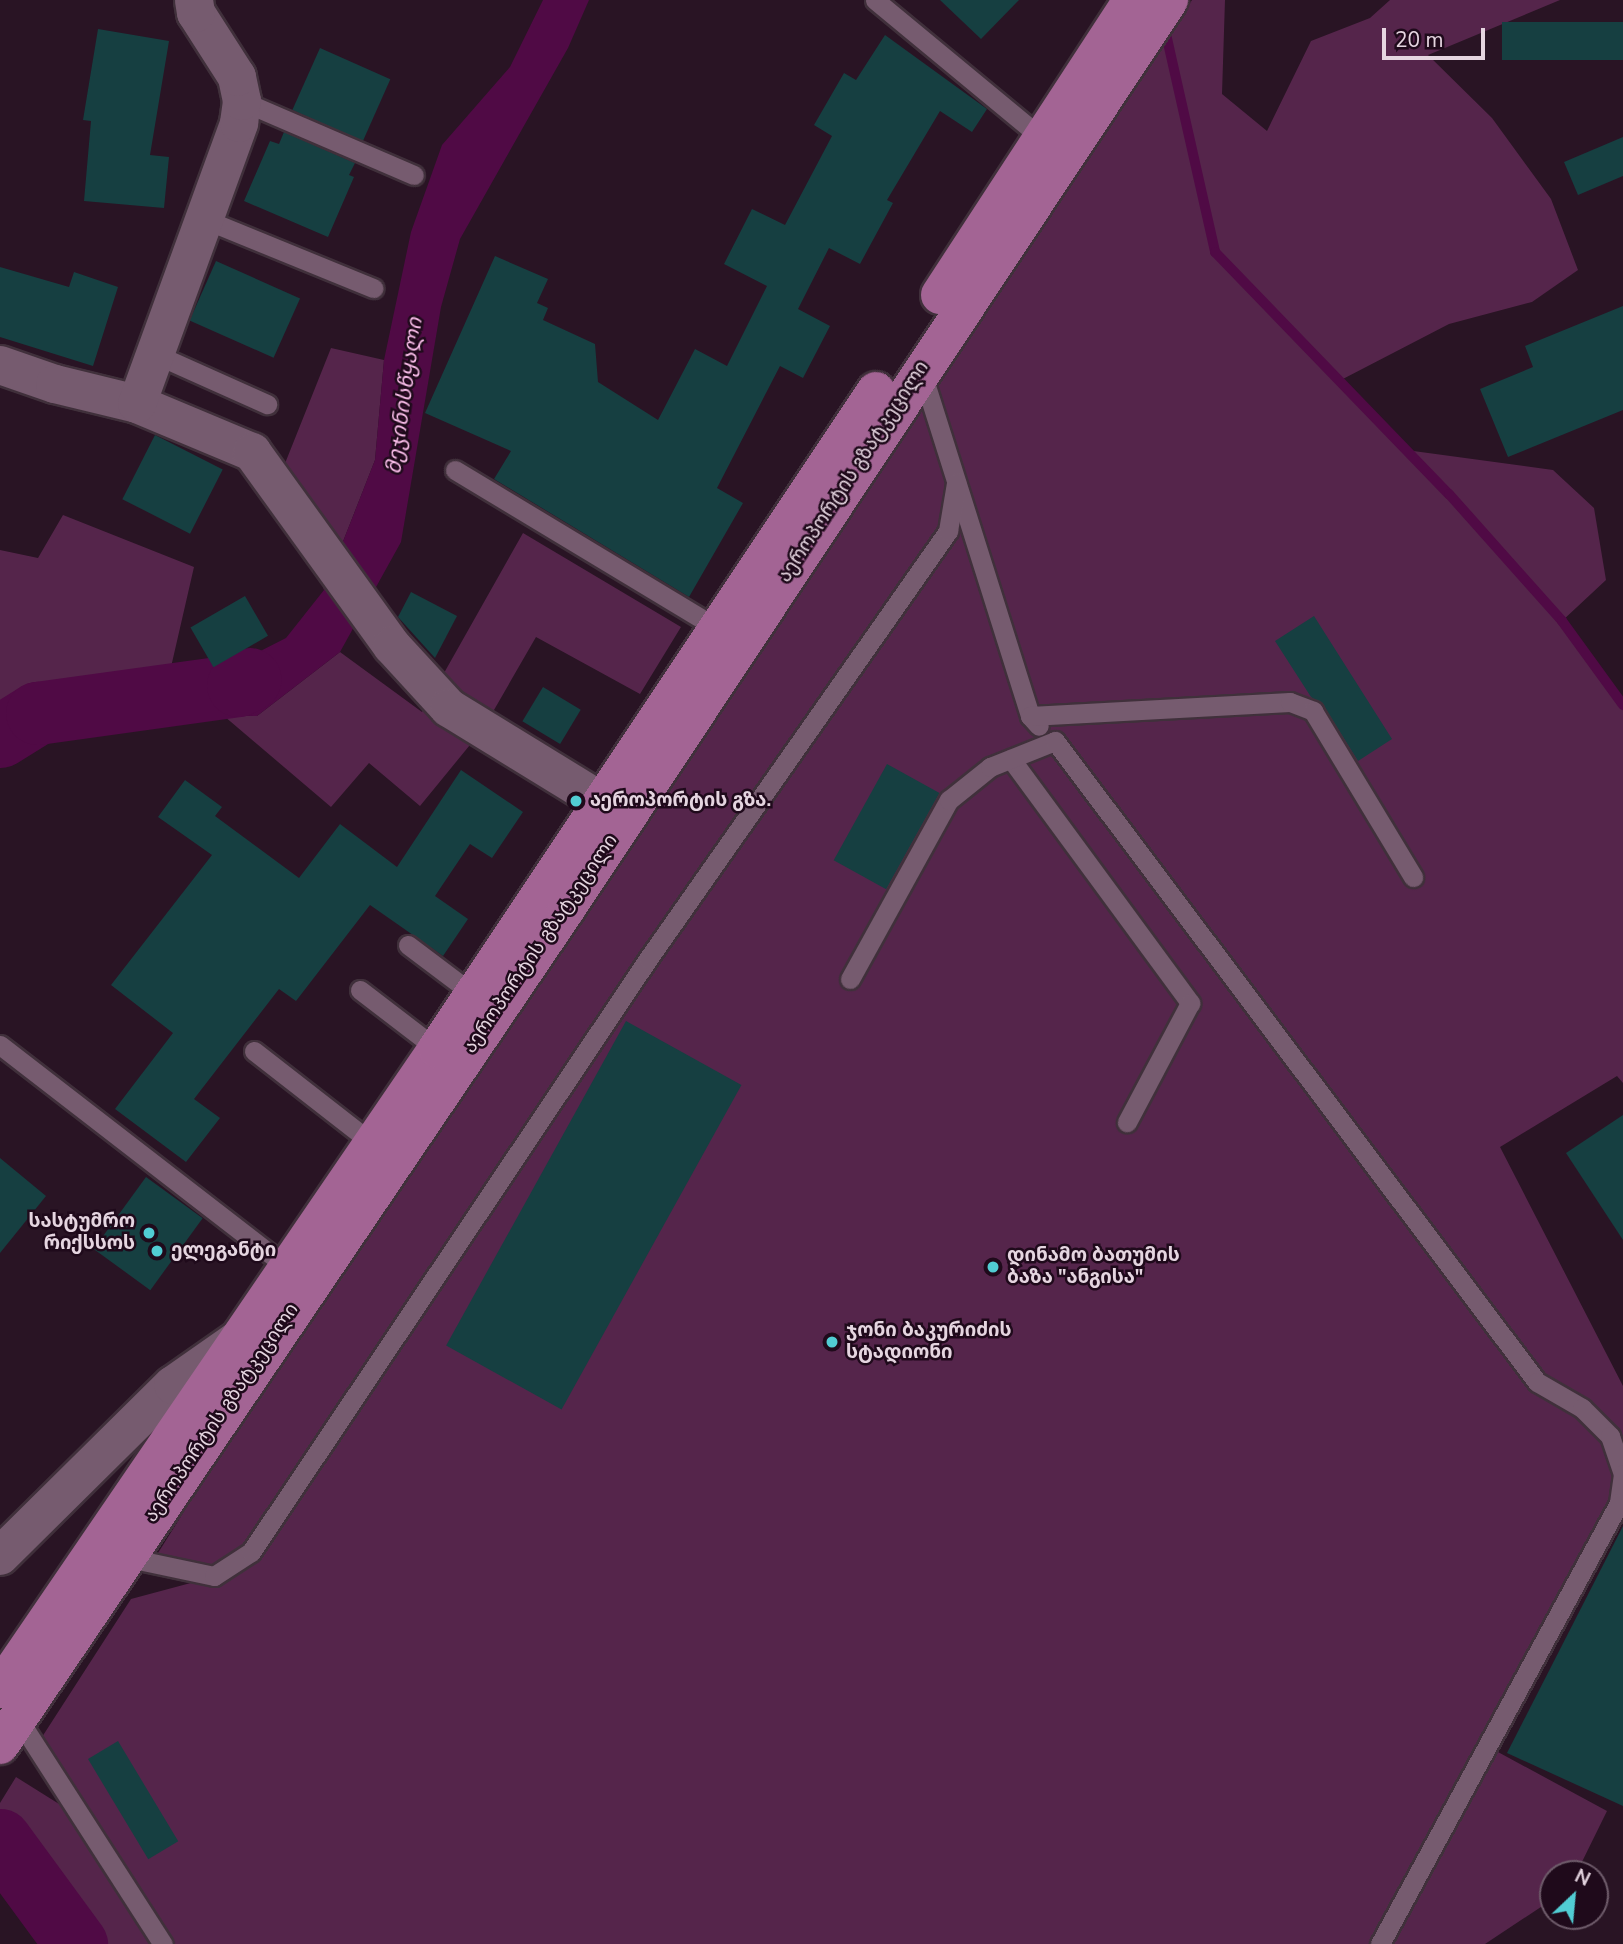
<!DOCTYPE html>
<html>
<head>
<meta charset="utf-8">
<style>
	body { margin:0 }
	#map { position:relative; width:1623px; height:1944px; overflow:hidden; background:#291424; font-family:"Nunito Sans","Noto Sans Georgian",sans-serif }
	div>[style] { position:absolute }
	.green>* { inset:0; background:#55254b }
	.water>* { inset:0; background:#500a45 }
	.stream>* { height:10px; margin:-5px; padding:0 5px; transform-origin:5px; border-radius:5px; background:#500a45 }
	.river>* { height:63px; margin:-31.5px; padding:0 31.5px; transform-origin:31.5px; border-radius:31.5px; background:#500a45 }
	.building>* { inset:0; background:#163f41; transform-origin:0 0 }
	.roads { filter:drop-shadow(2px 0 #40303b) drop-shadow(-2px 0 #40303b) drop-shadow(0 2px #40303b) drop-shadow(0 -2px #40303b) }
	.service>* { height:19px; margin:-9.5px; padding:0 9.5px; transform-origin:9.5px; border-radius:9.5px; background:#765b6f }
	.minor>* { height:38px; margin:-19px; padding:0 19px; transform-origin:19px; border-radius:19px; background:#765b6f }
	.trunk>* { height:38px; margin:-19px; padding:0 19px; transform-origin:19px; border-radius:19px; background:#a36494 }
	.dots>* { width:19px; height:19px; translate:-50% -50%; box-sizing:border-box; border:4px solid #1f0a1b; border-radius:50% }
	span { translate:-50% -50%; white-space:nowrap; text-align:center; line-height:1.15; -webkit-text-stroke:5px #1f0a1b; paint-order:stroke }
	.street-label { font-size:19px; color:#e5d5e0 }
	.poi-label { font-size:19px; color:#e5d5e0; font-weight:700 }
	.left { translate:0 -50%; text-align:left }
	.right { translate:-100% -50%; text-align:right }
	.water-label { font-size:21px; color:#fbbeeb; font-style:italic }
	.north { position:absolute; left:1539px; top:1860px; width:70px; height:70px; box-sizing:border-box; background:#1f0a1b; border:2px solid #6e5b6a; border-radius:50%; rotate:26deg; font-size:19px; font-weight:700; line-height:28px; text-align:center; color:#e5d5e0 }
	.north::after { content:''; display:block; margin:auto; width:24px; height:32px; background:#51ccd3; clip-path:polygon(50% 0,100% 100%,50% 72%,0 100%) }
	.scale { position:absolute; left:1382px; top:28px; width:103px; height:32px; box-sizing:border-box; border:4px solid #e5d5e0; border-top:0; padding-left:9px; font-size:21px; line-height:24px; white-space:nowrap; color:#e5d5e0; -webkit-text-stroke:5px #1f0a1b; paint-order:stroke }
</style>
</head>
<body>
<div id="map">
	<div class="green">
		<div style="clip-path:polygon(1192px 0,1225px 0,1222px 94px,1267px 131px,1311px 41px,1370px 18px,1390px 0,1560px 0,1428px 55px,1492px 118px,1551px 199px,1578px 270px,1532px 302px,1449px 324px,1339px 381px,1406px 450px,1553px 470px,1594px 508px,1606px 580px,1562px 621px,1623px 705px,1623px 1083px,1617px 1076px,1500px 1147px,1623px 1386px,1623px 1509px,1498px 1752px,1607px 1811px,1576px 1874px,1553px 1874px,1553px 1899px,1485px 1944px,76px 1944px,0 1840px,0 1803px,16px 1777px,83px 1819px,42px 1737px,131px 1599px,213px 1577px,158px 1553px,259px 1392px,927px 388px)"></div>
		<div style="clip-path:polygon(331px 348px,384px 360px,375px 460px,324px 590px,306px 527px,276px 486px)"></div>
		<div style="clip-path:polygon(63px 515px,194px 567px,160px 715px,37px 713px,0 736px,0 550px,38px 558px)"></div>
		<div style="clip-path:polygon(523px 533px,681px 627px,640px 694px,536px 637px,483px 729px,420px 806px,369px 763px,331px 807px,224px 716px,257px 716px,340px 652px,422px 712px)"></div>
	</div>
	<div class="water">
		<div style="clip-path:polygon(543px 0,589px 0,568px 48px,460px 239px,441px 307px,401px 542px,340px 652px,257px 716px,160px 715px,169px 676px,221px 671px,286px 638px,324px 590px,375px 460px,384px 360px,411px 232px,442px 145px,510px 67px)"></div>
	</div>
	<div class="stream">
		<div style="left:1164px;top:25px;width:233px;rotate:77.3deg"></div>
		<div style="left:1215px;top:252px;width:337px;rotate:46deg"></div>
		<div style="left:1449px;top:494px;width:170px;rotate:48.3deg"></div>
		<div style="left:1562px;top:621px;width:104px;rotate:54deg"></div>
	</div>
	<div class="river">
		<div style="left:0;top:736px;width:44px;rotate:-31.9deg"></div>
		<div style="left:37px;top:713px;width:203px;rotate:-7.9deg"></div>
		<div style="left:238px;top:685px;width:13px;rotate:-27deg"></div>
		<div style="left:0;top:1840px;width:129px;rotate:53.8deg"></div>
	</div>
	<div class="building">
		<div style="clip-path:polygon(940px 0,1019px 0,981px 39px)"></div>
		<div style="left:1623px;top:22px;width:38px;height:121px;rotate:90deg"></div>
		<div style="clip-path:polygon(98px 29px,169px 41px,150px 155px,169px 157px,164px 208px,84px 201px,91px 121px,83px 120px)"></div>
		<div style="clip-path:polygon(885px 35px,987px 109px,972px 132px,940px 111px,887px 200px,893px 203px,860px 264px,829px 248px,798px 309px,830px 326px,803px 378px,780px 366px,717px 488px,743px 503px,689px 597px,494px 479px,511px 451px,425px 413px,495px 256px,548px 279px,537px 303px,548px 308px,543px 320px,595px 344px,598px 382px,658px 420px,695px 349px,727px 366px,767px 286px,724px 264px,752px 209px,785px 225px,832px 136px,814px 125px,844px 73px,856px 80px)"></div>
		<div style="left:320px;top:48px;width:77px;height:68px;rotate:24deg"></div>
		<div style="clip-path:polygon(284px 132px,355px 163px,349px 175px,354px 177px,328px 237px,244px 201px,270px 141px,279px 144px)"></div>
		<div style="clip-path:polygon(1623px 137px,1623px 176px,1578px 195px,1564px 162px)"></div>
		<div style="left:216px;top:261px;width:92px;height:65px;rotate:24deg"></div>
		<div style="clip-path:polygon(0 267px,69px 287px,74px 272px,118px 287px,93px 366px,0 337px)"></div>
		<div style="clip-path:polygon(1623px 306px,1623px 410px,1508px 457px,1480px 389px,1533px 367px,1525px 346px)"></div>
		<div style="left:155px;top:435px;width:76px;height:72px;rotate:27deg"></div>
		<div style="clip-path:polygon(411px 592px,457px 616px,435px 658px,398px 617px)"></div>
		<div style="left:245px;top:596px;width:46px;height:63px;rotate:60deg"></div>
		<div style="clip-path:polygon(1314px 616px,1392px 739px,1358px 761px,1323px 705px,1311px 697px,1275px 641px)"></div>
		<div style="left:543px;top:687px;width:44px;height:40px;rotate:31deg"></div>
		<div style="left:887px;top:764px;width:60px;height:110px;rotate:29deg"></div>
		<div style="clip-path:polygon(461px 770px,523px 812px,492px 858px,470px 844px,435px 896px,468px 919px,443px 956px,370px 905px,296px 1001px,279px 989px,194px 1099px,220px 1118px,186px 1162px,115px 1109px,173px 1033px,111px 985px,212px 855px,158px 817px,185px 780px,222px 807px,215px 816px,299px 878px,340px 824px,397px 867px)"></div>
		<div style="left:626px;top:1021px;width:132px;height:371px;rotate:29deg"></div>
		<div style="clip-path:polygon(1623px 1115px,1623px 1240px,1566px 1153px)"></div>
		<div style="clip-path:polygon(0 1158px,46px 1196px,0 1253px)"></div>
		<div style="left:146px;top:1177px;width:70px;height:89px;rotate:36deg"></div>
		<div style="clip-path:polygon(1623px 1526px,1623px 1806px,1507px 1753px)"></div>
		<div style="left:118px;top:1741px;width:117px;height:35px;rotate:59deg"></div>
	</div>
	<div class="roads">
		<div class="service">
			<div style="left:875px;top:0;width:218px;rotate:39.6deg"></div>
			<div style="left:242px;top:101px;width:187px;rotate:23.3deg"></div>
			<div style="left:204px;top:219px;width:183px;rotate:22.2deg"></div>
			<div style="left:155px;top:354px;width:123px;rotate:24.1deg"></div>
			<div style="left:922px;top:373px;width:360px;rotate:72.5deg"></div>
			<div style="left:1030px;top:716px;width:13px;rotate:48deg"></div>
			<div style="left:455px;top:470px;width:304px;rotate:31.1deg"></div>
			<div style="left:1030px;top:716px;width:260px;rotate:-3.1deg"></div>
			<div style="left:1290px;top:702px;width:25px;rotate:21deg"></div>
			<div style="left:1313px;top:711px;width:194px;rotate:58.9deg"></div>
			<div style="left:1011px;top:759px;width:303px;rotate:53.7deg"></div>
			<div style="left:1190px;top:1003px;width:135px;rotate:117.9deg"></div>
			<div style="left:408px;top:945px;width:81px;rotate:37deg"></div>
			<div style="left:850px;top:979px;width:205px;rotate:-61.1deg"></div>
			<div style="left:949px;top:800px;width:53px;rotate:-38.8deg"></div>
			<div style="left:990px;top:767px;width:70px;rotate:-21.8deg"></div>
			<div style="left:1055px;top:741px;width:802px;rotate:53.06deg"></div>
			<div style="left:1537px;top:1382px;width:52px;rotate:30deg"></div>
			<div style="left:1582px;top:1408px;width:40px;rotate:45deg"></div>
			<div style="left:1610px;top:1436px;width:40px;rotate:71.1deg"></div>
			<div style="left:1623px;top:1474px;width:29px;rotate:98deg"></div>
			<div style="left:1619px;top:1503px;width:502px;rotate:118.46deg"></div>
			<div style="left:360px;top:990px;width:97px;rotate:37.5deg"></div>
			<div style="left:0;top:1045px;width:360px;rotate:37.7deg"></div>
			<div style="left:254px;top:1051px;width:150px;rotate:37.9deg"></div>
			<div style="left:124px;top:1557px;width:92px;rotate:11.9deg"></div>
			<div style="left:214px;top:1576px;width:44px;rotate:-33deg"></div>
			<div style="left:251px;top:1552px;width:714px;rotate:-56.2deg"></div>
			<div style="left:648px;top:959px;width:523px;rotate:-54.97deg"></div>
			<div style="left:948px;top:531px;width:49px;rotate:-80.5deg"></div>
			<div style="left:17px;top:1717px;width:270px;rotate:57.3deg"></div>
		</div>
		<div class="minor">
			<div style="left:0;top:365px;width:58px;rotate:19.1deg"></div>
			<div style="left:55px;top:384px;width:84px;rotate:13.7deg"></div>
			<div style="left:137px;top:404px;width:125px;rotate:22.7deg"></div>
			<div style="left:252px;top:452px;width:239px;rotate:54.2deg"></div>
			<div style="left:392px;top:646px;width:84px;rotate:47.4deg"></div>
			<div style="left:449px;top:708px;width:178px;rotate:31.5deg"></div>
			<div style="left:137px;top:404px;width:299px;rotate:-70deg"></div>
			<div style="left:239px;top:123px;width:22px;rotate:-82deg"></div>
			<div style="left:242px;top:101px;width:25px;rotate:-102deg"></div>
			<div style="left:237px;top:77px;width:76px;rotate:-122.6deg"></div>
			<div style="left:196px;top:13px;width:13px;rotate:-99deg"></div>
			<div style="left:0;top:1556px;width:243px;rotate:-44.7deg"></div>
			<div style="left:173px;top:1385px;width:77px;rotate:-34.9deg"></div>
		</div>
		<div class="trunk">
			<div style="left:940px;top:295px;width:352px;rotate:-56.9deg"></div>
			<div style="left:0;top:1689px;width:775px;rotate:-55.67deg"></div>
			<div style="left:437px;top:1049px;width:791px;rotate:-56.29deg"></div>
			<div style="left:0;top:1745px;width:1010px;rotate:-55.9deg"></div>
			<div style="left:566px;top:909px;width:1091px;rotate:-56.44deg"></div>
		</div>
	</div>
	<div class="dots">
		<div style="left:576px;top:801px;background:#51ccd3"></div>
		<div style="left:149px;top:1233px;background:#51ccd3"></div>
		<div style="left:157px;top:1251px;background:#51ccd3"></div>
		<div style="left:993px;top:1267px;background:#51ccd3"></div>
		<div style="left:832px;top:1342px;background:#51ccd3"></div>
	</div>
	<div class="street-label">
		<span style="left:854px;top:472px;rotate:-57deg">აეროპორტის გზატკეცილი</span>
		<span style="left:541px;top:944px;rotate:-56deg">აეროპორტის გზატკეცილი</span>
		<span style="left:222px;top:1413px;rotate:-56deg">აეროპორტის გზატკეცილი</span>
	</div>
	<div class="poi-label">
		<span class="left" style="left:590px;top:801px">აეროპორტის გზა.</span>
		<span class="right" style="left:135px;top:1233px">სასტუმრო<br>რიქსსოს</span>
		<span class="left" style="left:171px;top:1251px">ელეგანტი</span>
		<span class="left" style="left:1007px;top:1267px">დინამო ბათუმის<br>ბაზა "ანგისა"</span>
		<span class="left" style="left:846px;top:1342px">ჯონი ბაკურიძის<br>სტადიონი</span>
	</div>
	<div class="water-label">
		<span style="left:404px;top:396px;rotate:-82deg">მეჯინისწყალი</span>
	</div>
	<div class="north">N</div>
	<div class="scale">20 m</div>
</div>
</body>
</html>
